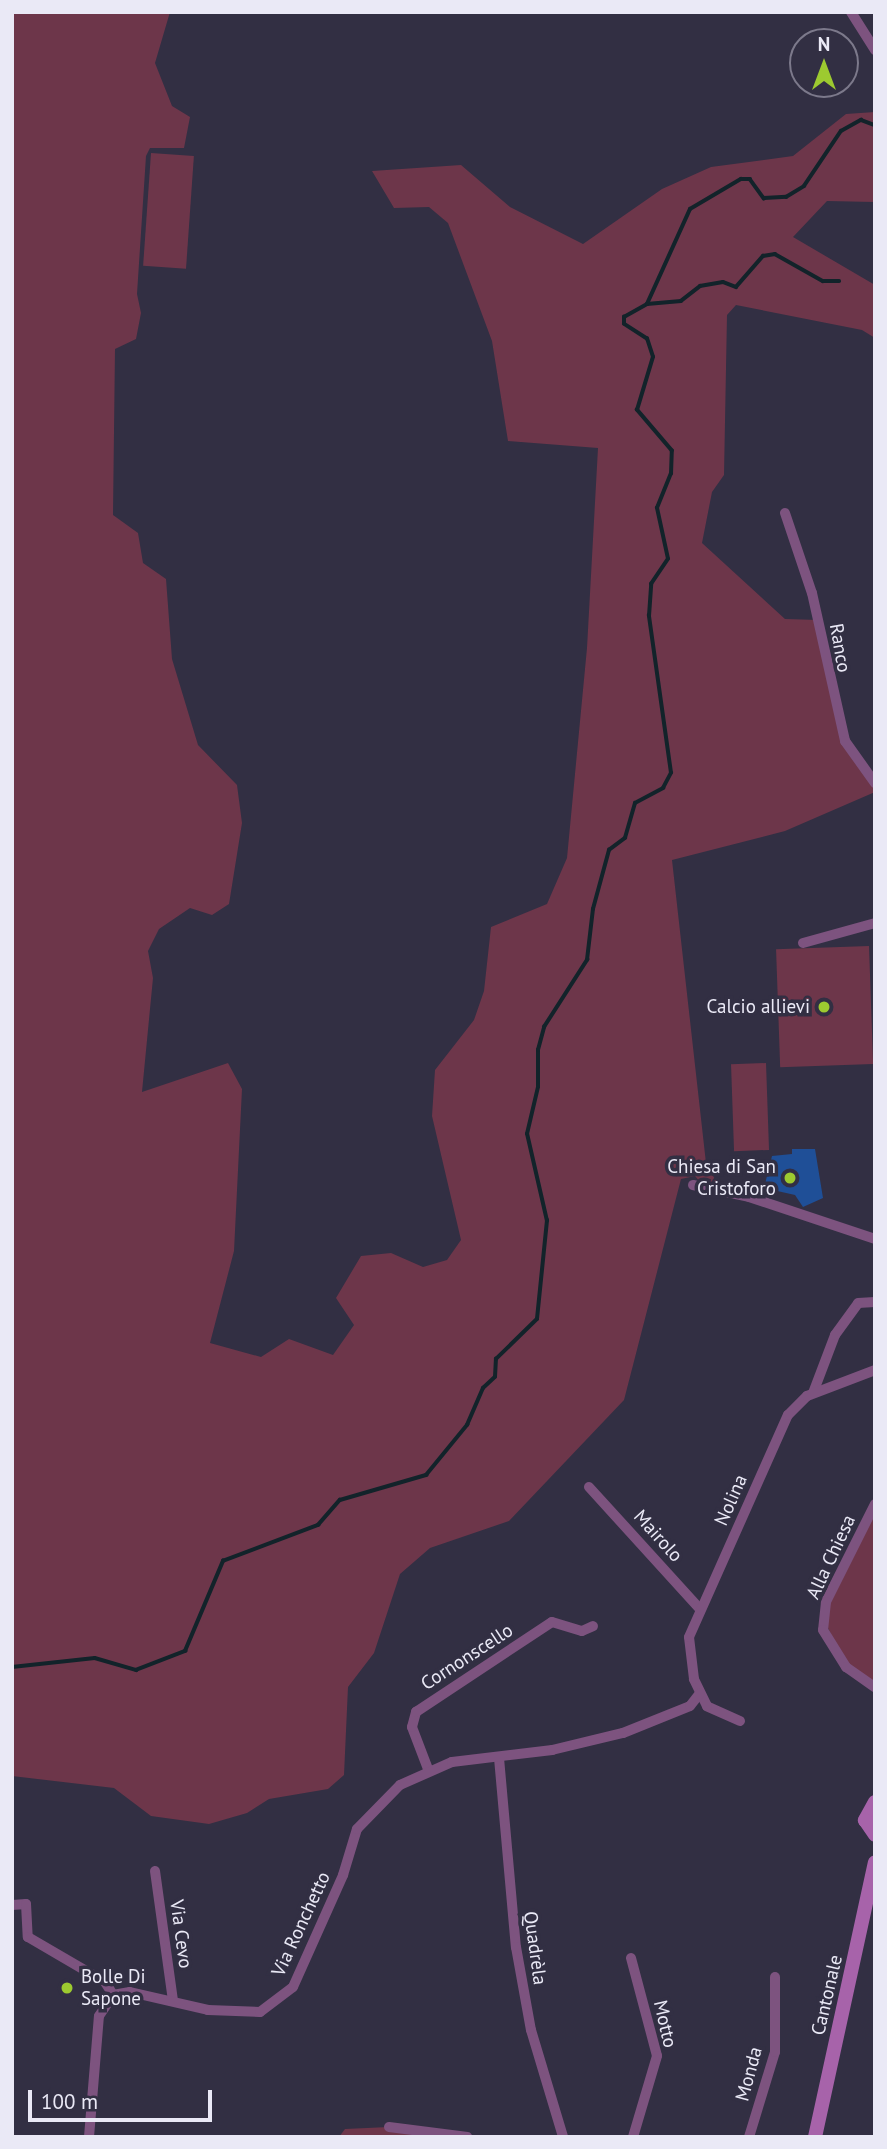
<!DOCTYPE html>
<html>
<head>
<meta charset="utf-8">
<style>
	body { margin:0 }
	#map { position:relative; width:887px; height:2149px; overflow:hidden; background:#322f43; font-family:"PT Sans",sans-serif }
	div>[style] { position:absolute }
	.green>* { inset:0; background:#6d364a; transform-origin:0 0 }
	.stream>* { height:3.5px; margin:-1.75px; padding:0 1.75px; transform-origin:1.75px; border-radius:1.75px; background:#12232a }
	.building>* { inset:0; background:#1f4f97 }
	.street>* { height:10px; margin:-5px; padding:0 5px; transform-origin:5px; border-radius:5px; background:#7d537f }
	.secondary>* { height:14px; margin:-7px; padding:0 7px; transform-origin:7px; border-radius:7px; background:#a763aa }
	.dots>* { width:19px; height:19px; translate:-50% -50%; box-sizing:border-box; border:4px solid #322f43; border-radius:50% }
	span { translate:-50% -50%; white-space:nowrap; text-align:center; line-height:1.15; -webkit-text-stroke:7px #322f43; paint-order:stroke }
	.street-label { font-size:19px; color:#eae9f6 }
	.poi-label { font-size:19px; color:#eae9f6 }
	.right { translate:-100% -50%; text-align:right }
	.left { translate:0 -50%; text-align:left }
	.frame { position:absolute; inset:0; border:14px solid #eae9f6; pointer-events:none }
	.north { position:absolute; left:789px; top:28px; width:70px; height:70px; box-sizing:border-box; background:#322f43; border:2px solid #7c798b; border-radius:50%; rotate:0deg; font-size:19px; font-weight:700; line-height:28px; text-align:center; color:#eae9f6 }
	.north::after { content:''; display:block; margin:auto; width:24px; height:32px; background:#9dca30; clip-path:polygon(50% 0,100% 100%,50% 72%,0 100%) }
	.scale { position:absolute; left:28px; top:2090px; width:184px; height:32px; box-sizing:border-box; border:4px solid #eae9f6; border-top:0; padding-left:9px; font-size:21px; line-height:24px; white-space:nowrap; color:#eae9f6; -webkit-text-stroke:5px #322f43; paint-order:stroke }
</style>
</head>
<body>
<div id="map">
	<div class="green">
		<div style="clip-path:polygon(12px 12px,170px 12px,155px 63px,172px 106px,190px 117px,184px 148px,150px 148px,146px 156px,137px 294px,141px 313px,136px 339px,115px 349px,113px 515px,138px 533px,143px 563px,166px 579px,172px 659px,198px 745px,237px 785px,242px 823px,229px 904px,212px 915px,190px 908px,159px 929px,148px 951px,153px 978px,142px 1092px,228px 1063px,242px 1089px,234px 1251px,210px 1343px,261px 1357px,289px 1339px,333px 1355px,354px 1325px,336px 1298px,361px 1256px,391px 1253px,423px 1267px,447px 1260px,461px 1240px,432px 1116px,435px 1070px,474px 1020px,484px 991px,491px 927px,547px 904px,567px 858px,587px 648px,598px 448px,508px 441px,492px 341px,448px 223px,429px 207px,394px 208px,372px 171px,461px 165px,510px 207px,583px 244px,662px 189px,711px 167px,793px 156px,846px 114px,875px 112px,875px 202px,827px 201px,793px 237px,875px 285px,875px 338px,862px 330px,736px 305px,727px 315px,724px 475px,712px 492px,702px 543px,785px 619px,818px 620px,845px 741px,875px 783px,875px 792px,785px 831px,672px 860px,706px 1163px,716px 1181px,706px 1189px,695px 1176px,681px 1179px,624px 1400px,509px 1521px,430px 1548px,400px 1574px,374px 1653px,348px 1687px,344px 1775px,328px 1789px,269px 1799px,247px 1813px,209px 1824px,151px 1816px,114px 1788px,12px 1776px)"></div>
		<div style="left:151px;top:153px;width:43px;height:113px;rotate:4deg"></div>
		<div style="left:869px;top:946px;width:118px;height:93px;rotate:88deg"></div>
		<div style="left:766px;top:1063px;width:87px;height:35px;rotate:88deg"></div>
		<div style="clip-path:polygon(875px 1504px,875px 1687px,846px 1667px,823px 1617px)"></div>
		<div style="clip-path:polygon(389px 2127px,467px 2137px,339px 2137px,345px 2129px)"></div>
	</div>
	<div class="stream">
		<div style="left:647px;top:304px;width:34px;rotate:-5deg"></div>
		<div style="left:681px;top:301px;width:24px;rotate:-38deg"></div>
		<div style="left:700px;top:286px;width:23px;rotate:-10deg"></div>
		<div style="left:723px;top:282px;width:14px;rotate:21deg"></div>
		<div style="left:736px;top:287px;width:41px;rotate:-48.9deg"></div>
		<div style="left:763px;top:256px;width:12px;rotate:-9deg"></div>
		<div style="left:775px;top:254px;width:55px;rotate:29.4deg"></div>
		<div style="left:823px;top:281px;width:16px"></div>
		<div style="left:12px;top:1667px;width:83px;rotate:-6.2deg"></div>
		<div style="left:95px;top:1658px;width:43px;rotate:16.3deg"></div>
		<div style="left:136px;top:1670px;width:53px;rotate:-21.2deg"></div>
		<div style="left:185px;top:1651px;width:98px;rotate:-67.1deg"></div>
		<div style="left:223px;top:1561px;width:102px;rotate:-20.8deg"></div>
		<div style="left:318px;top:1525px;width:33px;rotate:-49deg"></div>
		<div style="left:340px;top:1500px;width:90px;rotate:-16.2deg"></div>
		<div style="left:426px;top:1475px;width:65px;rotate:-50.6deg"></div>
		<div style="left:467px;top:1425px;width:40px;rotate:-66.6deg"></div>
		<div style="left:483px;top:1388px;width:16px;rotate:-43deg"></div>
		<div style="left:495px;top:1377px;width:18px;rotate:-87deg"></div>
		<div style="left:496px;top:1359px;width:57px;rotate:-44.3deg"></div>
		<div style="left:537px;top:1319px;width:99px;rotate:-84.2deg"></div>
		<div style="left:547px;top:1221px;width:89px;rotate:-102.9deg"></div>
		<div style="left:527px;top:1134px;width:48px;rotate:-76.8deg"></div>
		<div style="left:538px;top:1087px;width:37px;rotate:-90deg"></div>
		<div style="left:538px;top:1050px;width:24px;rotate:-75deg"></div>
		<div style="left:544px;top:1027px;width:80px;rotate:-57.3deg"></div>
		<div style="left:587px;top:960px;width:51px;rotate:-83.3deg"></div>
		<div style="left:593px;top:909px;width:61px;rotate:-74.8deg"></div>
		<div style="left:609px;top:850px;width:20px;rotate:-37deg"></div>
		<div style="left:625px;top:838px;width:36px;rotate:-74deg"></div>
		<div style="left:635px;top:803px;width:32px;rotate:-28deg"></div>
		<div style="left:663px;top:788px;width:17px;rotate:-62deg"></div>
		<div style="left:671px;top:773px;width:159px;rotate:-98deg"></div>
		<div style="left:649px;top:616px;width:32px;rotate:-86deg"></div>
		<div style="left:651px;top:584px;width:30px;rotate:-56deg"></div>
		<div style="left:668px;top:559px;width:52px;rotate:-102.2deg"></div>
		<div style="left:657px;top:508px;width:37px;rotate:-68deg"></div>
		<div style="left:671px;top:474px;width:23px;rotate:-88deg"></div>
		<div style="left:672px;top:451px;width:54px;rotate:-130.5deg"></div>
		<div style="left:637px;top:410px;width:55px;rotate:-73.2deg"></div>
		<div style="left:653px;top:357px;width:19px;rotate:-108deg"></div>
		<div style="left:647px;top:339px;width:27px;rotate:-147deg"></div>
		<div style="left:624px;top:324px;width:7px;rotate:-90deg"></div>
		<div style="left:624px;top:317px;width:26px;rotate:-29deg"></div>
		<div style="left:647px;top:304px;width:104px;rotate:-65.6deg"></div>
		<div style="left:690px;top:209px;width:59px;rotate:-30.5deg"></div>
		<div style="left:741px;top:179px;width:9px"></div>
		<div style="left:750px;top:179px;width:24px;rotate:54deg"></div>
		<div style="left:764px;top:198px;width:22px;rotate:-3deg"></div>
		<div style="left:786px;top:197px;width:21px;rotate:-31deg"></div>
		<div style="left:804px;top:186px;width:66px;rotate:-56.1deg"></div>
		<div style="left:841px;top:131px;width:23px;rotate:-29deg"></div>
		<div style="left:861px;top:120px;width:15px;rotate:20deg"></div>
	</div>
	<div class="building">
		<div style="clip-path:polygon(792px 1149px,815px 1149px,823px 1198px,803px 1207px,795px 1195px,764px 1188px,772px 1156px,792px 1154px)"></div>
	</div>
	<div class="street">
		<div style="left:851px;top:12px;width:45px;rotate:57.7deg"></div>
		<div style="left:785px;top:513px;width:84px;rotate:71.4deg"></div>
		<div style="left:812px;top:593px;width:152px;rotate:77.4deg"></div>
		<div style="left:845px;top:741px;width:52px;rotate:54.5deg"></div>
		<div style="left:803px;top:943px;width:75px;rotate:-15.5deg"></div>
		<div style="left:693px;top:1185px;width:57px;rotate:12.1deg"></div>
		<div style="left:749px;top:1197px;width:133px;rotate:18.4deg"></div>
		<div style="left:813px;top:1393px;width:62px;rotate:-69.2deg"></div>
		<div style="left:835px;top:1335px;width:39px;rotate:-54deg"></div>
		<div style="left:858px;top:1303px;width:17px;rotate:-3deg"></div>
		<div style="left:589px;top:1487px;width:165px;rotate:47.7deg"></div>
		<div style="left:875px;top:1504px;width:110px;rotate:116.6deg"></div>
		<div style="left:826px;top:1602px;width:28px;rotate:96deg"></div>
		<div style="left:823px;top:1630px;width:44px;rotate:58.1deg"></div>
		<div style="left:846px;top:1667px;width:35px;rotate:35deg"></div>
		<div style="left:740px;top:1721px;width:36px;rotate:-156deg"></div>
		<div style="left:707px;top:1706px;width:30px;rotate:-116deg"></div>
		<div style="left:694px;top:1679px;width:42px;rotate:-96.8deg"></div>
		<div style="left:689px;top:1637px;width:243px;rotate:-66deg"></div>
		<div style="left:788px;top:1415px;width:27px;rotate:-45deg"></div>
		<div style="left:807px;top:1396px;width:73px;rotate:-20.9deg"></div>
		<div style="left:499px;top:1758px;width:190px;rotate:84.9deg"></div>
		<div style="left:516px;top:1947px;width:84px;rotate:79.8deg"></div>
		<div style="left:531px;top:2030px;width:112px;rotate:73.3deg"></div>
		<div style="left:428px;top:1769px;width:45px;rotate:-110.9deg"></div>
		<div style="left:412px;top:1727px;width:16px;rotate:-75deg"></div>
		<div style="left:416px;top:1712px;width:163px;rotate:-33.5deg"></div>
		<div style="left:552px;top:1622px;width:31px;rotate:17deg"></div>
		<div style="left:582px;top:1631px;width:12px;rotate:-24deg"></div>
		<div style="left:155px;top:1871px;width:131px;rotate:82.1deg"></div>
		<div style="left:12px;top:1905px;width:14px;rotate:-4deg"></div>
		<div style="left:26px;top:1904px;width:33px;rotate:87deg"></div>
		<div style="left:28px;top:1937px;width:89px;rotate:30.3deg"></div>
		<div style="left:105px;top:1982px;width:15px;rotate:58deg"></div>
		<div style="left:631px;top:1958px;width:101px;rotate:75.1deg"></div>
		<div style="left:657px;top:2056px;width:84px;rotate:106.5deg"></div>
		<div style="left:389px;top:2127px;width:79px;rotate:7.3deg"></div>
		<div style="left:89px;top:2137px;width:121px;rotate:-85.3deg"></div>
		<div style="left:99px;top:2016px;width:25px;rotate:-56deg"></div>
		<div style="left:113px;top:1995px;width:17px;rotate:-10deg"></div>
		<div style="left:130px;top:1992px;width:80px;rotate:13deg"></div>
		<div style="left:208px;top:2010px;width:52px;rotate:2.2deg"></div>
		<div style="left:260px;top:2012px;width:41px;rotate:-37.1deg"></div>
		<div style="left:293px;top:1987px;width:123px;rotate:-65.9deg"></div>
		<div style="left:343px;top:1875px;width:48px;rotate:-73.1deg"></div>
		<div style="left:357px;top:1829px;width:62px;rotate:-45.7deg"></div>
		<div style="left:400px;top:1785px;width:57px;rotate:-23.9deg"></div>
		<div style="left:452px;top:1762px;width:101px;rotate:-6.8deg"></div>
		<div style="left:552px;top:1750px;width:73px;rotate:-13.5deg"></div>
		<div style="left:623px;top:1733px;width:72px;rotate:-21.9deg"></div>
		<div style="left:690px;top:1706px;width:16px;rotate:-52deg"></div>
		<div style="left:749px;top:2137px;width:89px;rotate:-73deg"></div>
		<div style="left:775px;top:2052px;width:75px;rotate:-90deg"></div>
	</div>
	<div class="secondary">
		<div style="left:875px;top:1802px;width:21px;rotate:119deg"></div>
		<div style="left:865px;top:1820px;width:18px;rotate:56deg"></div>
		<div style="left:815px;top:2137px;width:281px;rotate:-77.7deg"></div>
	</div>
	<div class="dots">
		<div style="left:824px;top:1007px;background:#9dca30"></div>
		<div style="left:790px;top:1178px;background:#9dca30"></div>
		<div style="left:67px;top:1988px;background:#9dca30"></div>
	</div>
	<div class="street-label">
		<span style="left:840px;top:648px;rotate:80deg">Ranco</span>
		<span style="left:731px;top:1500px;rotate:-66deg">Nolina</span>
		<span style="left:658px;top:1536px;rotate:48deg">Mairolo</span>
		<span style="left:831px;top:1557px;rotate:-65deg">Alla Chiesa</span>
		<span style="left:467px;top:1657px;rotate:-33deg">Cornonscello</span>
		<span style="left:301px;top:1924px;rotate:-65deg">Via Ronchetto</span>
		<span style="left:181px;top:1934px;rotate:82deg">Via Cevo</span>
		<span style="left:535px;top:1948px;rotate:82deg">Quadrèla</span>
		<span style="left:827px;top:1995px;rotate:-77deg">Cantonale</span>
		<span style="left:665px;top:2024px;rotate:77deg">Motto</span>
		<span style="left:749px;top:2074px;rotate:-75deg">Monda</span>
	</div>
	<div class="poi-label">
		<span class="right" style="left:810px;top:1007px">Calcio allievi</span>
		<span class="right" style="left:776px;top:1178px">Chiesa di San<br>Cristoforo</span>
		<span class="left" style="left:81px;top:1988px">Bolle Di<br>Sapone</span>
	</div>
	<div class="frame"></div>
	<div class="north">N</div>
	<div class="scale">100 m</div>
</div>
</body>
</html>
